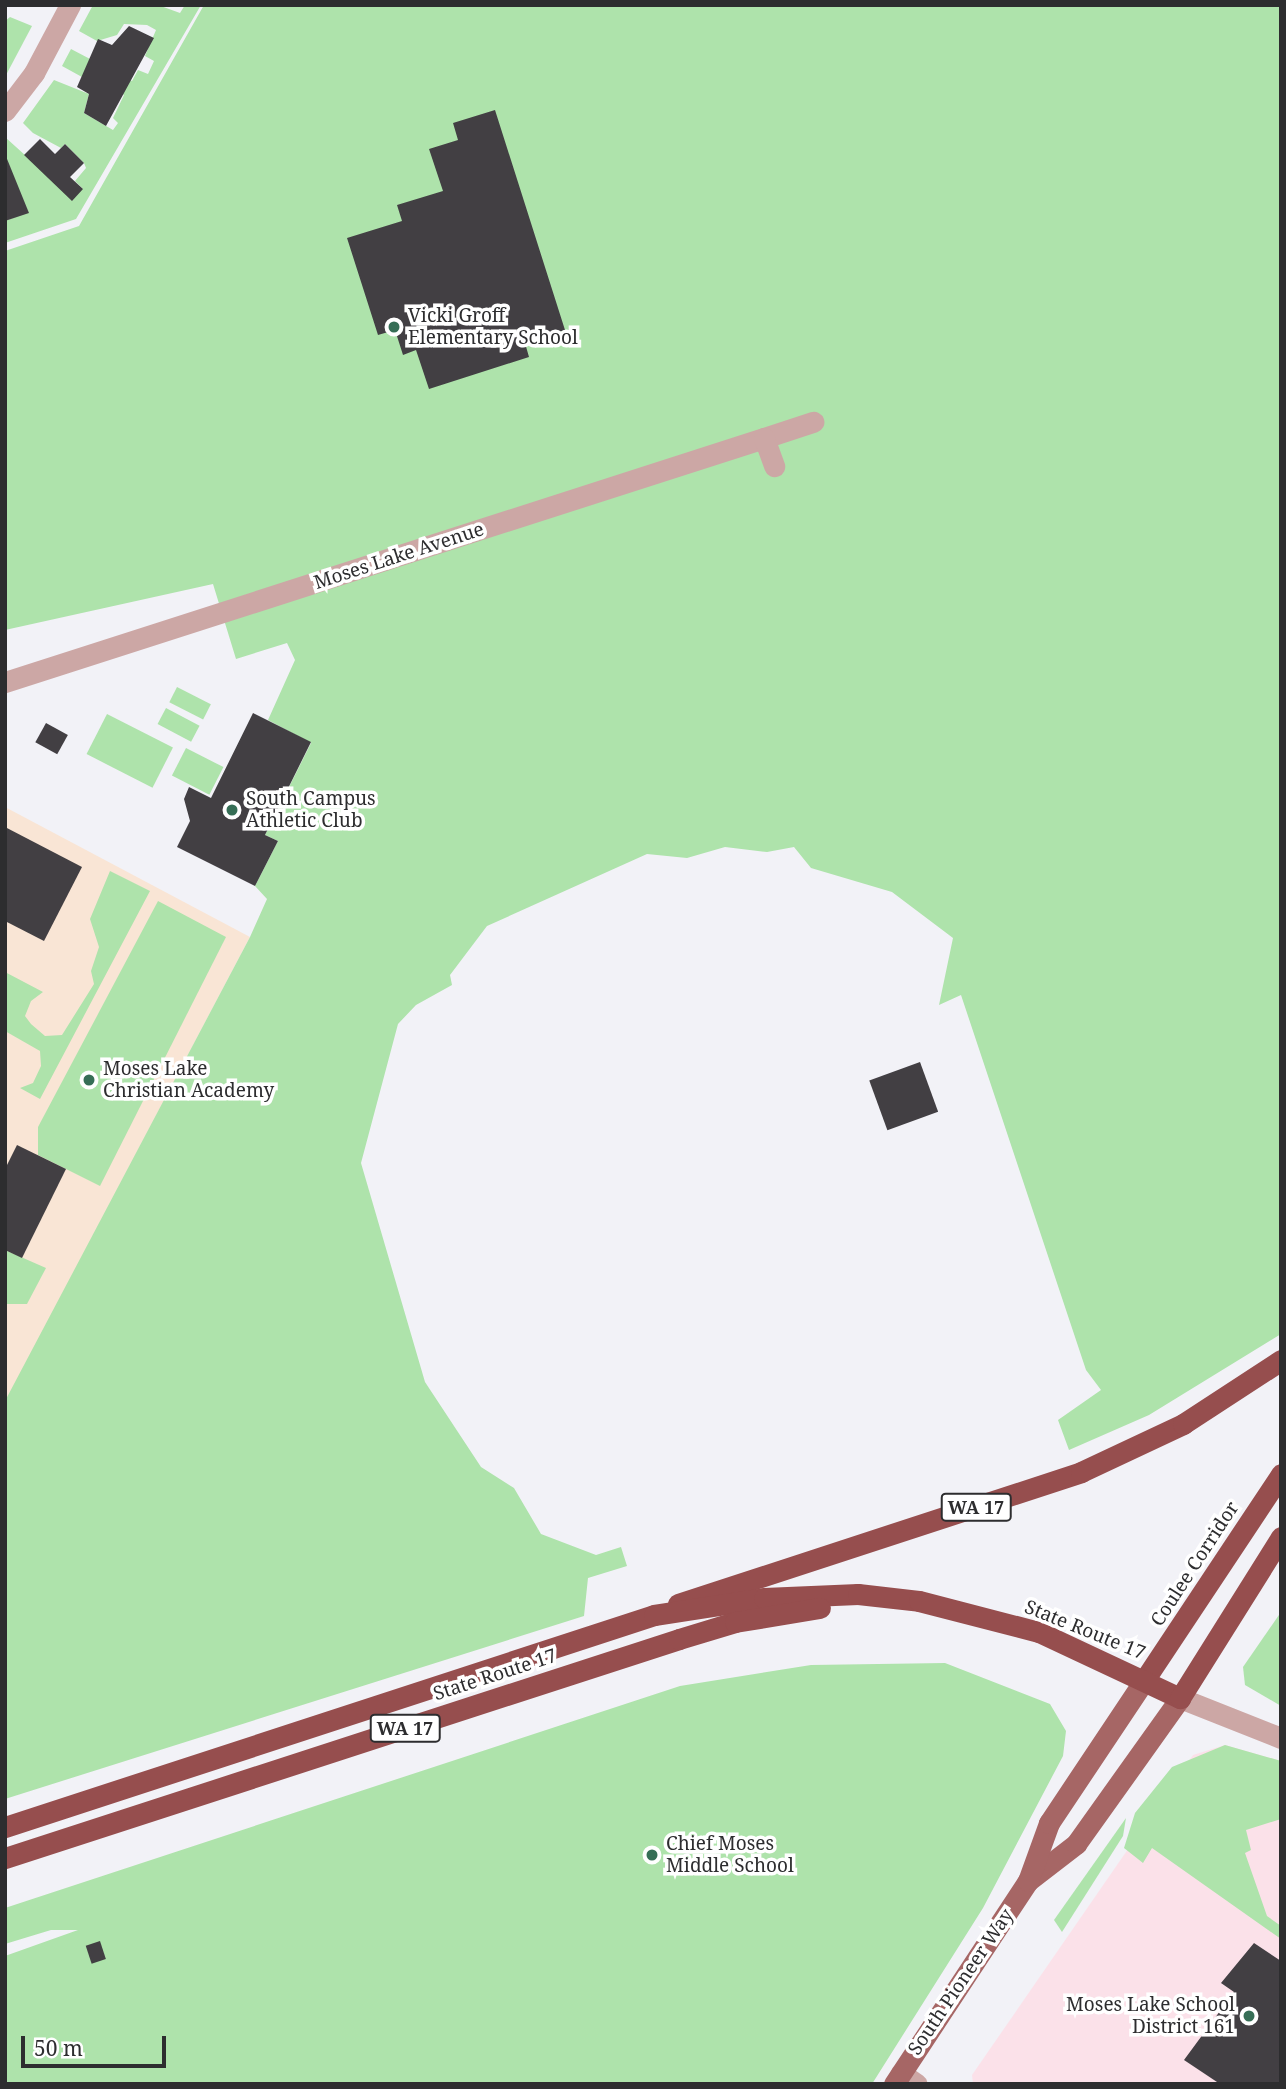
<!DOCTYPE html>
<html>
<head>
<meta charset="utf-8">
<style>
	body { margin:0 }
	#map { position:relative; width:1286px; height:2089px; overflow:hidden; background:#f2f2f7; font-family:"Noto Serif",serif }
	div>[style] { position:absolute }
	.commercial>* { inset:0; background:#fbe1e9 }
	.education>* { inset:0; background:#f9e5d5 }
	.green>* { inset:0; background:#aee3ab; transform-origin:0 0 }
	.building>* { inset:0; background:#423f43; transform-origin:0 0 }
	.minor>* { height:21px; margin:-10.5px; padding:0 10.5px; transform-origin:10.5px; border-radius:10.5px; background:#cca7a5 }
	.major>* { height:21px; margin:-10.5px; padding:0 10.5px; transform-origin:10.5px; border-radius:10.5px; background:#a66665 }
	.highway>* { height:21px; margin:-10.5px; padding:0 10.5px; transform-origin:10.5px; border-radius:10.5px; background:#964e4e }
	.dots>* { width:19px; height:19px; translate:-50% -50%; box-sizing:border-box; border:4px solid #fff; border-radius:50% }
	span { translate:-50% -50%; white-space:nowrap; text-align:center; line-height:1.15; -webkit-text-stroke:7px #fff; paint-order:stroke }
	.shield-label span { padding:2px 5px; background:#fff; border:2px solid; border-radius:5px; -webkit-text-stroke-width:0 }
	.shield-label { font-size:18px; color:#2d2d2f; font-weight:700 }
	.poi-label { font-size:19px; color:#2d2d2f }
	.left { translate:0 -50%; text-align:left }
	.right { translate:-100% -50%; text-align:right }
	.street-label { font-size:19px; color:#2d2d2f }
	.frame { position:absolute; inset:0; border:7px solid #2d2d2f; pointer-events:none }
	.scale { position:absolute; left:21px; top:2036px; width:145px; height:32px; box-sizing:border-box; border:4px solid #2d2d2f; border-top:0; padding-left:9px; font-size:21px; line-height:24px; white-space:nowrap; color:#2d2d2f; -webkit-text-stroke:5px #fff; paint-order:stroke }
</style>
</head>
<body>
<div id="map">
	<div class="commercial">
		<div style="clip-path:polygon(1225px 1745px,1281px 1761px,1281px 2084px,973px 2084px,972px 2075px,1193px 1755px)"></div>
	</div>
	<div class="education">
		<div style="clip-path:polygon(5px 807px,250px 937px,5px 1403px)"></div>
	</div>
	<div class="green">
		<div style="clip-path:polygon(93px 5px,158px 5px,180px 13px,185px 5px,201px 5px,76px 219px,5px 243px,5px 221px,28px 212px,5px 160px,5px 137px,26px 156px,83px 189px,75px 181px,86px 168px,84px 163px,65px 144px,61px 148px,33px 133px,23px 123px,54px 80px,89px 94px,84px 113px,113px 130px,118px 123px,113px 118px,124px 95px,86px 73px,82px 77px,62px 66px,71px 49px,132px 81px,138px 70px,148px 74px,154px 61px,145px 56px,156px 30px,147px 25px,124px 24px,117px 35px,97px 41px,79px 31px)"></div>
		<div style="clip-path:polygon(204px 5px,1281px 5px,1281px 1334px,1149px 1415px,1069px 1450px,1058px 1420px,1101px 1390px,1086px 1370px,961px 995px,939px 1005px,953px 938px,892px 892px,811px 868px,794px 847px,767px 852px,725px 847px,687px 858px,647px 854px,487px 926px,450px 975px,452px 985px,416px 1005px,398px 1024px,361px 1163px,425px 1382px,481px 1467px,514px 1488px,541px 1534px,596px 1555px,621px 1547px,627px 1566px,588px 1578px,584px 1616px,5px 1799px,5px 1401px,250px 937px,267px 899px,255px 886px,278px 841px,265px 835px,311px 743px,268px 720px,295px 660px,287px 643px,236px 659px,213px 584px,5px 630px,5px 251px,79px 226px)"></div>
		<div style="clip-path:polygon(10px 17px,32px 26px,5px 77px,5px 21px)"></div>
		<div style="left:177px;top:687px;width:38px;height:17px;rotate:27deg"></div>
		<div style="left:166px;top:708px;width:38px;height:18px;rotate:28deg"></div>
		<div style="left:107px;top:714px;width:74px;height:45px;rotate:27deg"></div>
		<div style="left:186px;top:748px;width:42px;height:31px;rotate:27deg"></div>
		<div style="clip-path:polygon(110px 871px,150px 891px,40px 1099px,20px 1088px,33px 1083px,41px 1066px,40px 1051px,5px 1031px,5px 972px,43px 992px,31px 1001px,25px 1016px,31px 1024px,45px 1036px,62px 1035px,94px 984px,91px 971px,99px 947px,90px 919px)"></div>
		<div style="clip-path:polygon(158px 901px,226px 937px,100px 1186px,38px 1155px,38px 1127px)"></div>
		<div style="clip-path:polygon(5px 1250px,46px 1268px,27px 1304px,5px 1304px)"></div>
		<div style="clip-path:polygon(1281px 1612px,1281px 1706px,1245px 1685px,1243px 1667px)"></div>
		<div style="clip-path:polygon(945px 1663px,1050px 1704px,1066px 1731px,1063px 1756px,983px 1908px,872px 2084px,5px 2084px,5px 1956px,78px 1930px,51px 1930px,5px 1944px,5px 1908px,680px 1686px,811px 1665px)"></div>
		<div style="clip-path:polygon(1225px 1745px,1281px 1761px,1281px 1819px,1246px 1830px,1251px 1850px,1245px 1853px,1267px 1916px,1281px 1926px,1281px 1939px,1152px 1848px,1143px 1863px,1124px 1848px,1135px 1813px,1172px 1767px)"></div>
		<div style="clip-path:polygon(1126px 1818px,1123px 1836px,1062px 1932px,1054px 1920px)"></div>
	</div>
	<div class="building">
		<div style="clip-path:polygon(129px 26px,154px 38px,106px 126px,84px 113px,89px 94px,77px 87px,98px 39px,112px 45px)"></div>
		<div style="clip-path:polygon(495px 110px,565px 330px,525px 343px,529px 357px,429px 389px,416px 350px,403px 355px,395px 330px,378px 335px,347px 238px,402px 221px,397px 205px,443px 191px,429px 149px,458px 140px,453px 123px)"></div>
		<div style="clip-path:polygon(40px 139px,55px 154px,65px 144px,84px 163px,70px 177px,83px 189px,72px 201px,24px 155px)"></div>
		<div style="clip-path:polygon(5px 154px,29px 213px,5px 221px)"></div>
		<div style="clip-path:polygon(253px 713px,311px 742px,265px 835px,278px 841px,255px 886px,177px 847px,190px 821px,184px 799px,189px 787px,211px 798px)"></div>
		<div style="left:46px;top:723px;width:25px;height:22px;rotate:29deg"></div>
		<div style="clip-path:polygon(5px 827px,82px 867px,44px 941px,5px 921px)"></div>
		<div style="left:920px;top:1062px;width:53px;height:54px;rotate:70deg"></div>
		<div style="clip-path:polygon(17px 1145px,66px 1169px,22px 1258px,5px 1250px,5px 1169px)"></div>
		<div style="left:100px;top:1941px;width:19px;height:15px;rotate:72deg"></div>
		<div style="clip-path:polygon(1254px 1943px,1281px 1961px,1281px 2084px,1220px 2084px,1184px 2060px,1234px 1992px,1221px 1983px)"></div>
	</div>
	<div class="minor">
		<div style="left:5px;top:111px;width:48px;rotate:-52.7deg"></div>
		<div style="left:34px;top:73px;width:77px;rotate:-62.1deg"></div>
		<div style="left:764px;top:438px;width:52px;rotate:-18.1deg"></div>
		<div style="left:5px;top:682px;width:797px;rotate:-17.82deg"></div>
		<div style="left:764px;top:438px;width:30px;rotate:70deg"></div>
		<div style="left:1180px;top:1698px;width:109px;rotate:21.6deg"></div>
		<div style="left:901px;top:2073px;width:19px;rotate:35deg"></div>
	</div>
	<div class="major">
		<div style="left:1028px;top:1881px;width:61px;rotate:-37.6deg"></div>
		<div style="left:1076px;top:1844px;width:179px;rotate:-54.5deg"></div>
		<div style="left:894px;top:2084px;width:243px;rotate:-56.6deg"></div>
		<div style="left:1028px;top:1881px;width:62px;rotate:-70.1deg"></div>
		<div style="left:1049px;top:1823px;width:173px;rotate:-56.3deg"></div>
	</div>
	<div class="highway">
		<div style="left:678px;top:1604px;width:424px;rotate:-18.1deg"></div>
		<div style="left:1081px;top:1472px;width:113px;rotate:-25.2deg"></div>
		<div style="left:1183px;top:1424px;width:117px;rotate:-33.1deg"></div>
		<div style="left:1145px;top:1679px;width:246px;rotate:-56.4deg"></div>
		<div style="left:5px;top:1827px;width:683px;rotate:-18.09deg"></div>
		<div style="left:654px;top:1615px;width:111px;rotate:-8.8deg"></div>
		<div style="left:764px;top:1598px;width:94px;rotate:-2.4deg"></div>
		<div style="left:858px;top:1594px;width:61px;rotate:6.5deg"></div>
		<div style="left:919px;top:1601px;width:124px;rotate:14.5deg"></div>
		<div style="left:1039px;top:1632px;width:156px;rotate:25.1deg"></div>
		<div style="left:1180px;top:1698px;width:190px;rotate:-57.9deg"></div>
		<div style="left:5px;top:1858px;width:709px;rotate:-18deg"></div>
		<div style="left:679px;top:1639px;width:59px;rotate:-16.9deg"></div>
		<div style="left:735px;top:1622px;width:86px;rotate:-9.4deg"></div>
	</div>
	<div class="dots">
		<div style="left:394px;top:327px;background:#366e56"></div>
		<div style="left:232px;top:810px;background:#366e56"></div>
		<div style="left:89px;top:1080px;background:#366e56"></div>
		<div style="left:652px;top:1855px;background:#366e56"></div>
		<div style="left:1249px;top:2016px;background:#366e56"></div>
	</div>
	<div class="shield-label">
		<span style="left:976px;top:1507px">WA 17</span>
		<span style="left:405px;top:1728px">WA 17</span>
	</div>
	<div class="poi-label">
		<span class="left" style="left:408px;top:327px">Vicki Groff<br>Elementary School</span>
		<span class="left" style="left:246px;top:810px">South Campus<br>Athletic Club</span>
		<span class="left" style="left:103px;top:1080px">Moses Lake<br>Christian Academy</span>
		<span class="left" style="left:666px;top:1855px">Chief Moses<br>Middle School</span>
		<span class="right" style="left:1235px;top:2016px">Moses Lake School<br>District 161</span>
	</div>
	<div class="street-label">
		<span style="left:399px;top:556px;rotate:-18deg">Moses Lake Avenue</span>
		<span style="left:1195px;top:1564px;rotate:-57deg">Coulee Corridor</span>
		<span style="left:1085px;top:1630px;rotate:22deg">State Route 17</span>
		<span style="left:495px;top:1675px;rotate:-18deg">State Route 17</span>
		<span style="left:961px;top:1982px;rotate:-56deg">South Pioneer Way</span>
	</div>
	<div class="frame"></div>
	<div class="scale">50 m</div>
</div>
</body>
</html>
